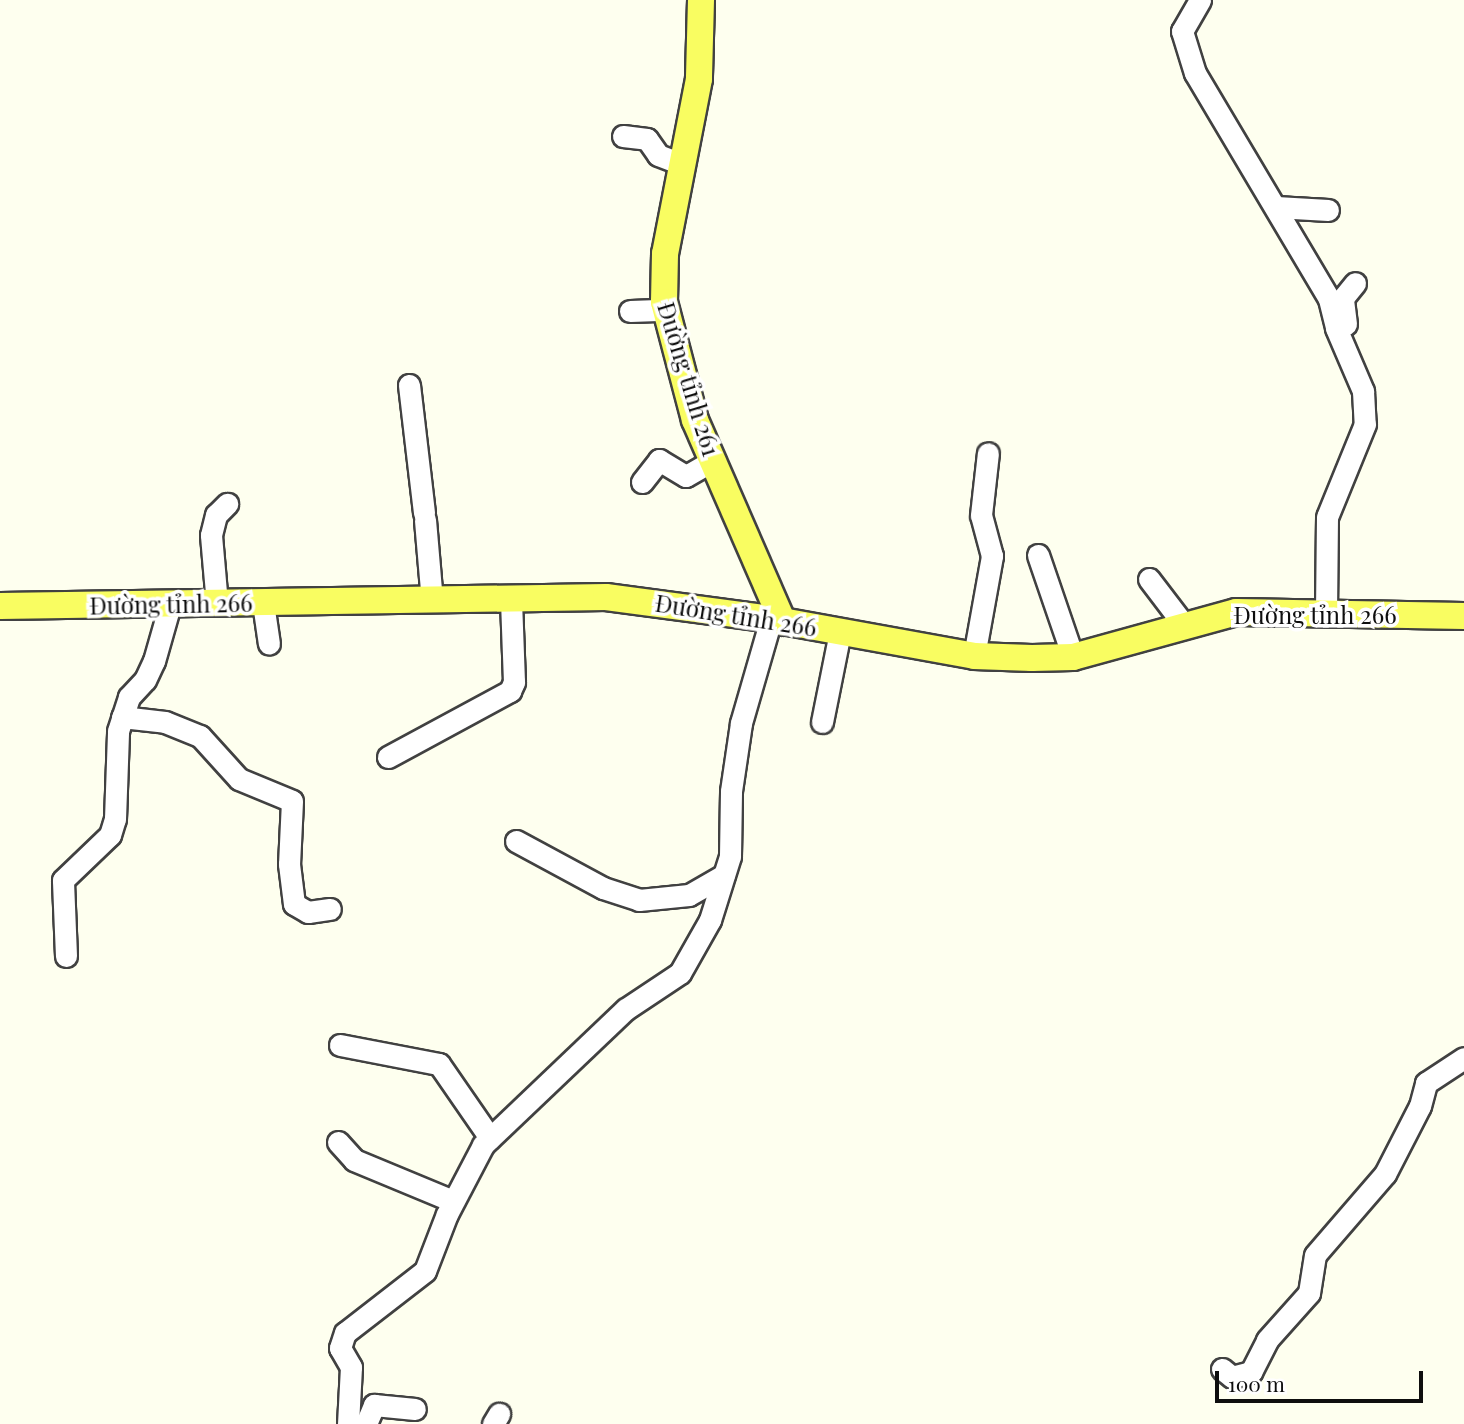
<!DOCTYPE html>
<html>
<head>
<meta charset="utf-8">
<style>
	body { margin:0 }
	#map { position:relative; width:1464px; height:1424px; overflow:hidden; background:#feffef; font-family:"Playfair Display",serif }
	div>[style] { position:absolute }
	.roads { filter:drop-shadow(2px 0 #414141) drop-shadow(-2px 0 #414141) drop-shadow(0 2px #414141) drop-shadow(0 -2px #414141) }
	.minor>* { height:21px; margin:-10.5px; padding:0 10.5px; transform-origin:10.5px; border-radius:10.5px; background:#fff }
	.major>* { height:26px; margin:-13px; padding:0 13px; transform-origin:13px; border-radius:13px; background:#f9fd61 }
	span { translate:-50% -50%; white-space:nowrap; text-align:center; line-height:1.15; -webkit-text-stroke:7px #fff; paint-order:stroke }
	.street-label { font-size:24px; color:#0e0e0e }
	.scale { position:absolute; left:1215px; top:1371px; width:208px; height:32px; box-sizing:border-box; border:4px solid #0e0e0e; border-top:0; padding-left:9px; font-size:21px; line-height:24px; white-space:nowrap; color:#0e0e0e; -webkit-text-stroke:5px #fff; paint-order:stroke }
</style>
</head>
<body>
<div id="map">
	<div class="roads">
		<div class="minor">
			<div style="left:1200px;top:0;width:36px;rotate:120deg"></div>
			<div style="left:1182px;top:31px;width:44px;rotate:72.8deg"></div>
			<div style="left:1195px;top:73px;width:263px;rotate:59.3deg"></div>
			<div style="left:1329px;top:299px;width:30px;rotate:76deg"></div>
			<div style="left:1336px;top:328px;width:69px;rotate:66.8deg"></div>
			<div style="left:1363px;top:391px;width:33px;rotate:87deg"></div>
			<div style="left:1365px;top:424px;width:100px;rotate:112.2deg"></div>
			<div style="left:1327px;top:517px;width:96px;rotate:90.6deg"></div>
			<div style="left:623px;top:136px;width:24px;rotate:7deg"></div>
			<div style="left:647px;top:139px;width:19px;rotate:55deg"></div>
			<div style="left:658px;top:155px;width:26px;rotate:21deg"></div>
			<div style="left:1276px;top:207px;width:52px;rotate:3.3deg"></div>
			<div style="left:630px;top:311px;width:35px;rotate:-2deg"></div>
			<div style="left:1346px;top:324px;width:26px;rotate:-97deg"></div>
			<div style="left:1343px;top:298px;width:19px;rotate:-51deg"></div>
			<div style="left:409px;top:385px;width:129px;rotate:83.3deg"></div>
			<div style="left:642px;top:482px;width:28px;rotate:-52deg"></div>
			<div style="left:659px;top:460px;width:31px;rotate:31deg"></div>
			<div style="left:686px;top:476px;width:30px;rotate:-30deg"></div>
			<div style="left:425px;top:520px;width:81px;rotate:85.1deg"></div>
			<div style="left:1038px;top:555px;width:108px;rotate:71.1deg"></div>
			<div style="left:1149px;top:579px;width:58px;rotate:52.7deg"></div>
			<div style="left:263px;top:603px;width:41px;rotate:81.7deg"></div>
			<div style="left:217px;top:604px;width:69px;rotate:-95deg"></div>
			<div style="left:211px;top:535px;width:21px;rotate:-76deg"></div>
			<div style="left:216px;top:515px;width:16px;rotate:-45deg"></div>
			<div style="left:974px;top:656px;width:102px;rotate:-79.8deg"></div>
			<div style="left:992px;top:556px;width:42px;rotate:-105deg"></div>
			<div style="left:981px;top:515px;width:62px;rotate:-83.6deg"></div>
			<div style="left:122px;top:717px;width:43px;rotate:6.6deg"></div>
			<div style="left:165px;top:722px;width:38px;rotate:22deg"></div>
			<div style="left:200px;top:736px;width:58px;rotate:47.8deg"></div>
			<div style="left:239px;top:779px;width:57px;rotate:22.5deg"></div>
			<div style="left:292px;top:801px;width:63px;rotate:92.7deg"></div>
			<div style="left:289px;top:864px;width:40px;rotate:82.9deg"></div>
			<div style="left:294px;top:904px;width:16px;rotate:30deg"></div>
			<div style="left:308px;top:912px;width:22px;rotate:-8deg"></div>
			<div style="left:822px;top:722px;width:92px;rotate:-78.7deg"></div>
			<div style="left:388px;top:757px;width:139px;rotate:-28.4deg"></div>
			<div style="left:510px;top:691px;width:10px;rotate:-66deg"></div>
			<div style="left:514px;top:682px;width:83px;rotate:-92.1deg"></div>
			<div style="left:516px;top:841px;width:99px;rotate:28.4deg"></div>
			<div style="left:603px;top:888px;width:38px;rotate:18deg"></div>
			<div style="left:639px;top:900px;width:50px;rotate:-5.7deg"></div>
			<div style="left:689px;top:895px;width:40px;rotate:-29.7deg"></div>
			<div style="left:66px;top:956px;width:76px;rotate:-92.3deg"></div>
			<div style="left:63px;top:880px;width:65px;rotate:-43.8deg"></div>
			<div style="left:110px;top:835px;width:17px;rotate:-73deg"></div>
			<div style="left:115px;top:819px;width:88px;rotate:-88deg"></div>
			<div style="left:118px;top:731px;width:36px;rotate:-72deg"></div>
			<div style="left:129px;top:697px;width:23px;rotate:-47deg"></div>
			<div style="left:145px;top:680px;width:21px;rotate:-65deg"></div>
			<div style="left:154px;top:661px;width:58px;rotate:-74.1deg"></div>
			<div style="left:340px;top:1045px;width:101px;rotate:10.9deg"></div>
			<div style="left:439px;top:1064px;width:90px;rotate:55.4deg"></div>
			<div style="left:338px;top:1142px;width:24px;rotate:48deg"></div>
			<div style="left:354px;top:1160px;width:107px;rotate:22.5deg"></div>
			<div style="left:1222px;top:1369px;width:13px;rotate:39deg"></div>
			<div style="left:1232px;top:1377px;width:20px;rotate:-15deg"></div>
			<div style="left:1251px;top:1372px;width:36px;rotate:-63deg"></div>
			<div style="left:1267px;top:1340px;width:63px;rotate:-48.2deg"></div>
			<div style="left:1309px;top:1293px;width:38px;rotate:-81deg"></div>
			<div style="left:1315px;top:1255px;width:107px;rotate:-49.2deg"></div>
			<div style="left:1385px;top:1174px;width:76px;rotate:-62.8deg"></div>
			<div style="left:1420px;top:1106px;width:24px;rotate:-75deg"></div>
			<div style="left:1426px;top:1083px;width:45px;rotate:-33.3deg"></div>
			<div style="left:348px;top:1424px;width:57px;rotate:-87deg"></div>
			<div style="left:351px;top:1367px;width:22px;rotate:-120deg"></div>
			<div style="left:340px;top:1348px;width:16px;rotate:-72deg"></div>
			<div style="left:345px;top:1333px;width:101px;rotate:-37.8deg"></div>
			<div style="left:425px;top:1271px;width:61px;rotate:-68.9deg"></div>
			<div style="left:447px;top:1214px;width:78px;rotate:-62.4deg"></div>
			<div style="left:483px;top:1145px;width:197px;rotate:-43.6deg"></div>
			<div style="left:626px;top:1009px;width:65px;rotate:-33.7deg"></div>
			<div style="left:680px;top:973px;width:61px;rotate:-60.5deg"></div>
			<div style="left:710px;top:920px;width:67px;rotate:-72.6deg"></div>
			<div style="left:730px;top:856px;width:65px;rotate:-89.1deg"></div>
			<div style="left:731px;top:791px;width:69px;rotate:-81.6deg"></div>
			<div style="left:741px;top:723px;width:108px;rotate:-73.9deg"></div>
			<div style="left:366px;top:1424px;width:21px;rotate:-67deg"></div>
			<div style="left:374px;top:1405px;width:41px;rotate:5.6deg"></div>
			<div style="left:493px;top:1424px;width:12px;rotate:-59deg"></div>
		</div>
		<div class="major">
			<div style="left:701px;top:0;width:79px;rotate:91.5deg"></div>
			<div style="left:699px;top:79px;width:178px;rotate:101deg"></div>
			<div style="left:665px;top:254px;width:48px;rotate:91.2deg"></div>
			<div style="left:664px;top:302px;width:122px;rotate:75.3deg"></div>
			<div style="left:695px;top:420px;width:220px;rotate:66.5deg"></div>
			<div style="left:0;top:606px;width:606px;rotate:-0.85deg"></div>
			<div style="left:606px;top:597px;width:166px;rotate:7.6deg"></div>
			<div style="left:771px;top:619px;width:206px;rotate:10.3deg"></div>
			<div style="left:974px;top:656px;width:58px;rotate:2deg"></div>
			<div style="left:1032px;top:658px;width:41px;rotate:-1.4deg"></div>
			<div style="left:1073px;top:657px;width:169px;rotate:-15.4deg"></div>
			<div style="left:1236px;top:612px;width:228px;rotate:1deg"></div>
		</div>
	</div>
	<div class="street-label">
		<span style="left:689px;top:379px;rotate:73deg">Đường tỉnh 261</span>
		<span style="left:171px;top:604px;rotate:-1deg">Đường tỉnh 266</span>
		<span style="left:736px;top:615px;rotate:9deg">Đường tỉnh 266</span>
		<span style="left:1315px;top:615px">Đường tỉnh 266</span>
	</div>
	<div class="scale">100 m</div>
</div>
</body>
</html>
